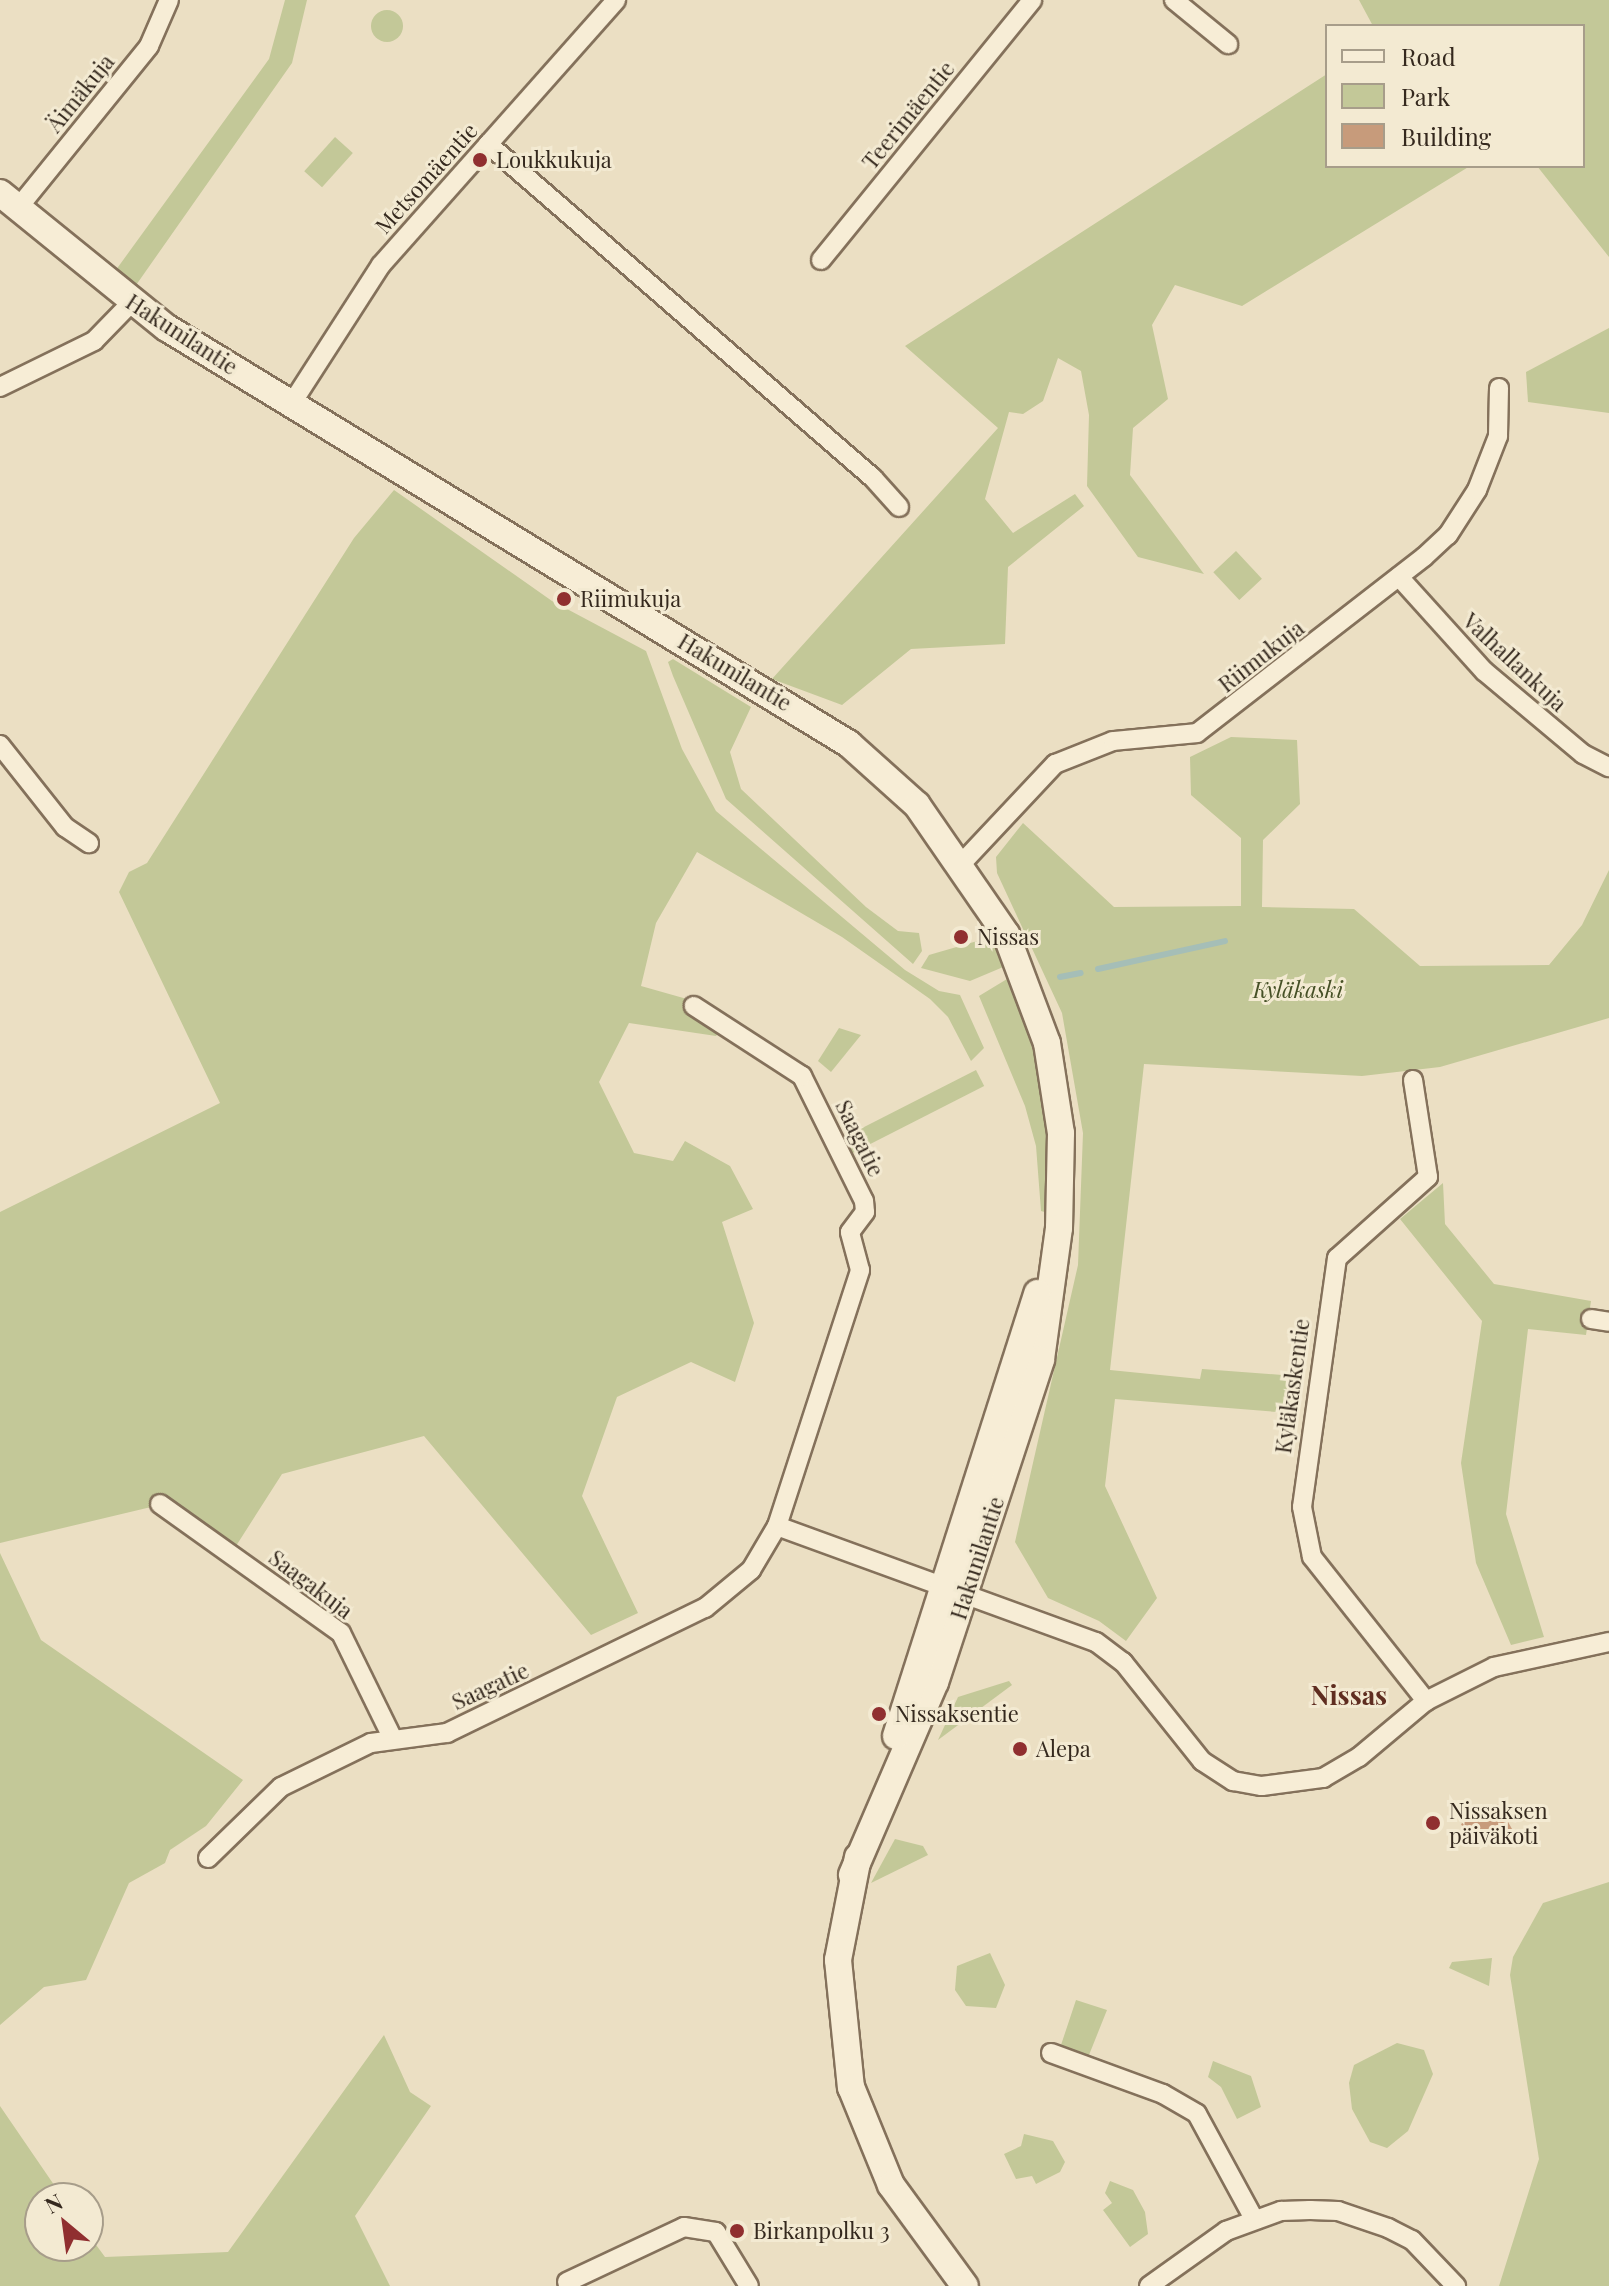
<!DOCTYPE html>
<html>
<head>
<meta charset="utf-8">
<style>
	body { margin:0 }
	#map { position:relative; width:1609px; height:2286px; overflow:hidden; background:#ebdfc3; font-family:"Playfair Display",serif }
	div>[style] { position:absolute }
	.green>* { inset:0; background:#c3c898; transform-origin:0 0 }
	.round { border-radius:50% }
	.stream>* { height:6px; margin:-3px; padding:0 3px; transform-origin:3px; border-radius:3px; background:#a5beb7 }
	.building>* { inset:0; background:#c79b7b }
	.roads { filter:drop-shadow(2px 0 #84715b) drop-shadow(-2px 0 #84715b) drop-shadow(0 2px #84715b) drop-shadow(0 -2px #84715b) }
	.street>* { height:18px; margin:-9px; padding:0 9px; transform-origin:9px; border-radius:9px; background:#f7edd6 }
	.secondary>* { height:26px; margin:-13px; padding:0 13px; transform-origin:13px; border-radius:13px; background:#f7edd6 }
	.dots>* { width:22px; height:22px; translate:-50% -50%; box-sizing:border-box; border:4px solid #f3ead2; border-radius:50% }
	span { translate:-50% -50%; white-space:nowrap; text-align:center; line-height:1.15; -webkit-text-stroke:6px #f3ead2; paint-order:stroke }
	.street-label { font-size:22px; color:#35291e }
	.poi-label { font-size:22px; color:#35291e }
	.left { translate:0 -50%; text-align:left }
	.park-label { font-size:22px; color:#465026; font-style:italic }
	.quarter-label { font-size:26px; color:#5f2d20; font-weight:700 }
	.legend { position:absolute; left:1325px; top:24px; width:260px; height:144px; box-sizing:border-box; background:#f3ead2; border:2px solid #a79d8a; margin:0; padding:10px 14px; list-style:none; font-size:24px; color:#35291e }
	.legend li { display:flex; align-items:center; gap:16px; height:40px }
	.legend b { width:40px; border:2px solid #a79d8a }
	.north { position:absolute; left:24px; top:2182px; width:80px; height:80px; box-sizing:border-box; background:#f3ead2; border:2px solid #a79d8a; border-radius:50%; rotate:331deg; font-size:22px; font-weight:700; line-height:32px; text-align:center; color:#35291e }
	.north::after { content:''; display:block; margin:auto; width:28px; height:36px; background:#902f30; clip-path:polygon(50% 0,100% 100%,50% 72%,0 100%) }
</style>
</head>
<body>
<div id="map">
	<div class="green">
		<div style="clip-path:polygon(285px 0,307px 0,292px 63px,134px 288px,113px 274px,269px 59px)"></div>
		<div style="clip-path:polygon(1359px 0,1609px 0,1609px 257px,1537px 166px,1583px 166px,1583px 26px,1373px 26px)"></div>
		<div class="round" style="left:371px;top:10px;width:32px;height:32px"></div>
		<div style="clip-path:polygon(1327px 74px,1327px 166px,1470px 166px,1242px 306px,1175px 285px,1152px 325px,1168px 399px,1133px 428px,1130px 475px,1204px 574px,1138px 557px,1087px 486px,1089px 415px,1081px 371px,1058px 358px,1043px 401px,1023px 414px,1009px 412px,985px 499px,1013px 533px,1075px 494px,1084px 506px,1008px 567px,1005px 644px,911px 649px,842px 705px,772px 679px,998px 428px,905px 346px)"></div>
		<div style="left:335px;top:137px;width:24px;height:46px;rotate:42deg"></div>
		<div style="clip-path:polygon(1609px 328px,1609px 413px,1528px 402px,1526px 372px)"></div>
		<div style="clip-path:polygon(394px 490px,552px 601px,646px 651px,682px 749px,716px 811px,905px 970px,939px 991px,960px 995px,984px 1048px,971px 1061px,948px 1017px,930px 999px,842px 937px,697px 852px,656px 923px,641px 986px,694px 1001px,727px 1021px,716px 1036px,629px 1023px,599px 1082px,634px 1153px,673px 1161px,685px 1141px,730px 1166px,753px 1209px,722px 1222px,754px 1323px,735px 1382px,691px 1362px,617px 1397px,582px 1496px,638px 1613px,591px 1635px,424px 1436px,282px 1474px,236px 1546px,172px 1502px,0 1543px,0 1212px,220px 1103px,119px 892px,129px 872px,147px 863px,354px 538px)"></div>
		<div style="left:1236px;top:551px;width:38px;height:31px;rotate:47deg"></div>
		<div style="clip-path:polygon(673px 659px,751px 707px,730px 752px,741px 789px,866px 907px,898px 931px,919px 933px,922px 951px,913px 964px,726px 799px,673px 676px,668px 662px)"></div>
		<div style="clip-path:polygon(1231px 737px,1297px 740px,1300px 804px,1263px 840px,1262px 907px,1354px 909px,1420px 966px,1549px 965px,1582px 925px,1609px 870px,1609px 1018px,1440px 1067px,1362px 1076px,1144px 1064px,1110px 1370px,1200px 1379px,1202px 1369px,1295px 1376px,1290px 1413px,1115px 1399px,1105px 1486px,1157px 1598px,1126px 1641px,1099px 1621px,1048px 1598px,1015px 1542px,1078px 1265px,1083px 1133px,1062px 1013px,997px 873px,996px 857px,1023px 823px,1114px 907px,1241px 906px,1241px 838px,1191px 795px,1190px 757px)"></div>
		<div style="clip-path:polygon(991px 937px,1008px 965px,970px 981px,921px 968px,929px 955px)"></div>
		<div style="clip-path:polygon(1012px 976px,1048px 1104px,1048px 1213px,1041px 1211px,1036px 1146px,1025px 1106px,979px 996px)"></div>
		<div style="clip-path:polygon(839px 1028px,861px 1035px,831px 1072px,818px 1061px)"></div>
		<div style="left:976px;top:1070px;width:18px;height:152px;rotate:63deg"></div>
		<div style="clip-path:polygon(1443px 1183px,1445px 1224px,1494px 1284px,1591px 1301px,1586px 1335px,1528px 1329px,1506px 1514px,1544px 1637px,1511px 1645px,1476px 1563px,1461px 1463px,1482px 1321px,1400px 1219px)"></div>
		<div style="clip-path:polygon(0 1553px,41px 1640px,243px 1780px,206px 1826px,170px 1850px,165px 1863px,129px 1883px,86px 1980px,44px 1987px,0 2025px)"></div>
		<div style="clip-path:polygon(1009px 1681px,1012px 1685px,938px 1740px,958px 1697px)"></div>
		<div style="clip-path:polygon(895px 1839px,923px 1846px,928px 1855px,871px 1883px)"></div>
		<div style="clip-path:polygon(1609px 1882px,1609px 2286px,1499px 2286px,1539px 2159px,1510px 1975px,1513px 1957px,1543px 1903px)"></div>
		<div style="clip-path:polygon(990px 1953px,1005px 1985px,996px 2008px,966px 2006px,955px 1990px,957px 1966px)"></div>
		<div style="clip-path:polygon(1492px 1958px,1489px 1986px,1449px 1968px,1452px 1962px)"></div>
		<div style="clip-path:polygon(1076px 2000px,1107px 2010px,1087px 2060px,1061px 2045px)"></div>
		<div style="clip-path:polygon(384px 2035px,410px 2092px,431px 2106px,355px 2216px,390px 2286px,0 2286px,0 2106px,63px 2198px,40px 2198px,40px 2246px,88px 2246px,88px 2234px,105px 2257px,228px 2252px)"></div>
		<div style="clip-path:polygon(1397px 2043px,1424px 2050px,1433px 2074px,1408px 2131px,1387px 2148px,1370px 2142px,1352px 2109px,1349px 2083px,1354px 2065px)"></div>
		<div style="clip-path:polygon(1213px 2061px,1251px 2076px,1261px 2107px,1237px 2119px,1221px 2087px,1208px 2077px)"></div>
		<div style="clip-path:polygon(1024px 2134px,1053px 2141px,1065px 2162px,1060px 2172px,1036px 2184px,1032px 2176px,1016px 2179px,1004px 2154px,1021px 2146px)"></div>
		<div style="clip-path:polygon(1110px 2181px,1133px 2190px,1145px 2212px,1148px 2234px,1130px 2247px,1103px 2210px,1112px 2203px,1105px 2193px)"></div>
	</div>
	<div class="stream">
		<div style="left:1098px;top:969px;width:130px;rotate:-12.4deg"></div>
		<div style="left:1060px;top:977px;width:21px;rotate:-11deg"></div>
	</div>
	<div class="building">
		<div style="clip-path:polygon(1498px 1804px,1512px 1829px,1471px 1842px,1461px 1824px)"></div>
	</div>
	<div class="roads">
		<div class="street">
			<div style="left:1174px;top:0;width:70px;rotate:39.2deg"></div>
			<div style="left:488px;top:144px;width:510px;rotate:40.94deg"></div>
			<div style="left:873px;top:478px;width:39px;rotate:48deg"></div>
			<div style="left:18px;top:208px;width:208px;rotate:-51deg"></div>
			<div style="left:149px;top:46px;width:50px;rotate:-66.5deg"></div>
			<div style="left:821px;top:260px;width:335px;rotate:-50.9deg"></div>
			<div style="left:0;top:387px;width:105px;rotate:-26.1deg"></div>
			<div style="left:94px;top:341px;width:53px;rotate:-45.8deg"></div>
			<div style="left:292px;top:403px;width:164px;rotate:-57.2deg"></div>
			<div style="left:381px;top:265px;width:354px;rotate:-48.4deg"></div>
			<div style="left:1399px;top:577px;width:127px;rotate:47.9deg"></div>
			<div style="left:1484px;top:671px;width:129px;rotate:40deg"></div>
			<div style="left:1583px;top:754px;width:29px;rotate:27deg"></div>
			<div style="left:0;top:745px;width:105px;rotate:51.6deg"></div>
			<div style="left:65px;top:827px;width:29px;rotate:34deg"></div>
			<div style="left:962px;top:863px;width:136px;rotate:-46.8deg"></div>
			<div style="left:1055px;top:764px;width:62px;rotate:-21.6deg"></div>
			<div style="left:1113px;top:741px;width:84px;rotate:-5.4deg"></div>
			<div style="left:1197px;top:733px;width:287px;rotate:-37.8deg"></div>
			<div style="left:1424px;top:557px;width:33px;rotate:-43deg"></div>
			<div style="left:1448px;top:535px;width:54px;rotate:-57.2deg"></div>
			<div style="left:1477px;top:490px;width:58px;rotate:-68.7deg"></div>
			<div style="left:1498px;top:436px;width:48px;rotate:-88.8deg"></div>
			<div style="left:1413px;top:1080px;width:98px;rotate:81.2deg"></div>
			<div style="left:1428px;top:1177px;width:122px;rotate:138.3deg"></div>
			<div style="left:1337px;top:1258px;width:251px;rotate:98deg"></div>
			<div style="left:1302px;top:1507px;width:51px;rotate:78.7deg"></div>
			<div style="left:1312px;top:1557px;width:184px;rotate:51.6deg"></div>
			<div style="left:1591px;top:1319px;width:18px;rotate:9deg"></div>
			<div style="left:160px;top:1504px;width:222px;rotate:35.5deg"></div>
			<div style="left:341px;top:1633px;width:116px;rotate:63.9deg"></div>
			<div style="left:777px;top:1526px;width:339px;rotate:20deg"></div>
			<div style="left:1096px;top:1642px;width:34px;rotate:37deg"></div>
			<div style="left:1123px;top:1662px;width:127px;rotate:51.4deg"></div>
			<div style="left:1202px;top:1761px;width:37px;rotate:33deg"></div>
			<div style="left:1233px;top:1781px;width:29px;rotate:10deg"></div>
			<div style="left:1262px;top:1786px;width:62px;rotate:-7.5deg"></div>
			<div style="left:1323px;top:1778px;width:42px;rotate:-30.3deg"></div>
			<div style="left:1359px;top:1757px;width:87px;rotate:-39.9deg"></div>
			<div style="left:1426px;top:1701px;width:76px;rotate:-26.6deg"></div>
			<div style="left:1494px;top:1667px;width:118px;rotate:-12.3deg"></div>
			<div style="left:208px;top:1858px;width:102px;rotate:-44.2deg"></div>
			<div style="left:281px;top:1787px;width:100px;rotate:-26.1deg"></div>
			<div style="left:371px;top:1743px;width:77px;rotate:-7.5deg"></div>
			<div style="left:447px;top:1733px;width:287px;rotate:-25.9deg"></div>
			<div style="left:705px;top:1608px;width:60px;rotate:-39.6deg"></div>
			<div style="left:751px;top:1570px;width:51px;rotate:-59.4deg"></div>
			<div style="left:777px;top:1526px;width:269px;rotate:-72deg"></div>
			<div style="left:860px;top:1270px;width:39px;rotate:-105deg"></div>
			<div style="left:850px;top:1232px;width:25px;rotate:-53deg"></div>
			<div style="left:865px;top:1212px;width:11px;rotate:-95deg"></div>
			<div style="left:864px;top:1201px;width:140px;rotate:-116.4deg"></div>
			<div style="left:802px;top:1076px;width:129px;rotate:-147.1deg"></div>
			<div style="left:1051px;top:2053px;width:119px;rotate:20.1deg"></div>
			<div style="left:1163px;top:2094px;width:39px;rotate:30deg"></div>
			<div style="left:1197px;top:2114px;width:119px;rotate:61.5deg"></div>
			<div style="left:567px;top:2282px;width:129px;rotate:-25.2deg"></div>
			<div style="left:684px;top:2227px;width:32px;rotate:9deg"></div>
			<div style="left:716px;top:2232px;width:63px;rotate:58.6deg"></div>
			<div style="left:1149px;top:2286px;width:95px;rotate:-35.5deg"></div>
			<div style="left:1226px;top:2231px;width:59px;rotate:-20deg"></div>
			<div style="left:1281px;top:2211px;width:29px;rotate:-2deg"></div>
			<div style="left:1310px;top:2210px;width:28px;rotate:2deg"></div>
			<div style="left:1338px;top:2211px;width:53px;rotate:18.8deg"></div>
			<div style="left:1388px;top:2228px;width:27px;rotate:27deg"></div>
			<div style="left:1412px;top:2240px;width:64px;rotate:46.3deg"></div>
		</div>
		<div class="secondary">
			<div style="left:0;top:193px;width:215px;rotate:39deg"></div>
			<div style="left:167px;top:328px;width:799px;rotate:31.38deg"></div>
			<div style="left:849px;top:744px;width:91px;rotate:41.9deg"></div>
			<div style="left:917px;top:805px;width:157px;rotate:55.4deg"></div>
			<div style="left:1006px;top:934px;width:116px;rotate:69.4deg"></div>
			<div style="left:1047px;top:1043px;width:91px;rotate:81.2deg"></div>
			<div style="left:1061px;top:1133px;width:95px;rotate:91.2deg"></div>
			<div style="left:1059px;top:1228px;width:133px;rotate:97.8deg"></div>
			<div style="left:1041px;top:1360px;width:339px;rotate:108.2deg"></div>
			<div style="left:935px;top:1682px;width:210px;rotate:113.3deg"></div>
			<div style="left:896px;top:1736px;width:465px;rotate:-72.3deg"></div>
			<div style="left:858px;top:1857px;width:105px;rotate:101deg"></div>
			<div style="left:838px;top:1960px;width:128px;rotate:84.2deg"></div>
			<div style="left:851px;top:2087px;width:106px;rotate:67.8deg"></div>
			<div style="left:891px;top:2185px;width:125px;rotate:53.8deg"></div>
		</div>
	</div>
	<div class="dots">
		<div style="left:480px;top:160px;background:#902f30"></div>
		<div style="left:564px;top:599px;background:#902f30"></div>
		<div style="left:961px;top:937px;background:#902f30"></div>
		<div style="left:879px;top:1714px;background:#902f30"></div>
		<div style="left:1020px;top:1749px;background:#902f30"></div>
		<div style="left:1433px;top:1823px;background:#902f30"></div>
		<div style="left:737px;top:2231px;background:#902f30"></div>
	</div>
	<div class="street-label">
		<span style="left:80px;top:93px;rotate:-51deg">Äimäkuja</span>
		<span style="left:908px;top:115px;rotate:-51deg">Teerimäentie</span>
		<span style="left:426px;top:178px;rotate:-48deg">Metsomäentie</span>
		<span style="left:182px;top:334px;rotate:33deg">Hakunilantie</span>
		<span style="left:1261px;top:656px;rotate:-38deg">Riimukuja</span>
		<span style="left:1515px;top:662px;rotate:43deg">Valhallankuja</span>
		<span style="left:735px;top:672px;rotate:31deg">Hakunilantie</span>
		<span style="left:860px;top:1138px;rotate:64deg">Saagatie</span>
		<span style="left:1292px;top:1386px;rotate:-82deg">Kyläkaskentie</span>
		<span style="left:977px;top:1558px;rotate:-72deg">Hakunilantie</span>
		<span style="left:311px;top:1584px;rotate:37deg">Saagakuja</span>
		<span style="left:490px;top:1686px;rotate:-25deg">Saagatie</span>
	</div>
	<div class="poi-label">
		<span class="left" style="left:496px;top:160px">Loukkukuja</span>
		<span class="left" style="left:580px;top:599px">Riimukuja</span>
		<span class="left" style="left:977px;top:937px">Nissas</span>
		<span class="left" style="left:895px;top:1714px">Nissaksentie</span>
		<span class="left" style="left:1036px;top:1749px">Alepa</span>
		<span class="left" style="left:1449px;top:1823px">Nissaksen<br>päiväkoti</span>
		<span class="left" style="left:753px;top:2231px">Birkanpolku 3</span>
	</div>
	<div class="park-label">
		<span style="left:1298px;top:990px">Kyläkaski</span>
	</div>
	<div class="quarter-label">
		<span style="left:1349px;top:1695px">Nissas</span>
	</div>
	<ul class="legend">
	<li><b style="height:10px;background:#f7edd6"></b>Road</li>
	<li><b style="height:22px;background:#c3c898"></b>Park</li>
	<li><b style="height:22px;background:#c79b7b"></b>Building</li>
	</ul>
	<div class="north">N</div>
</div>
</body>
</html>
